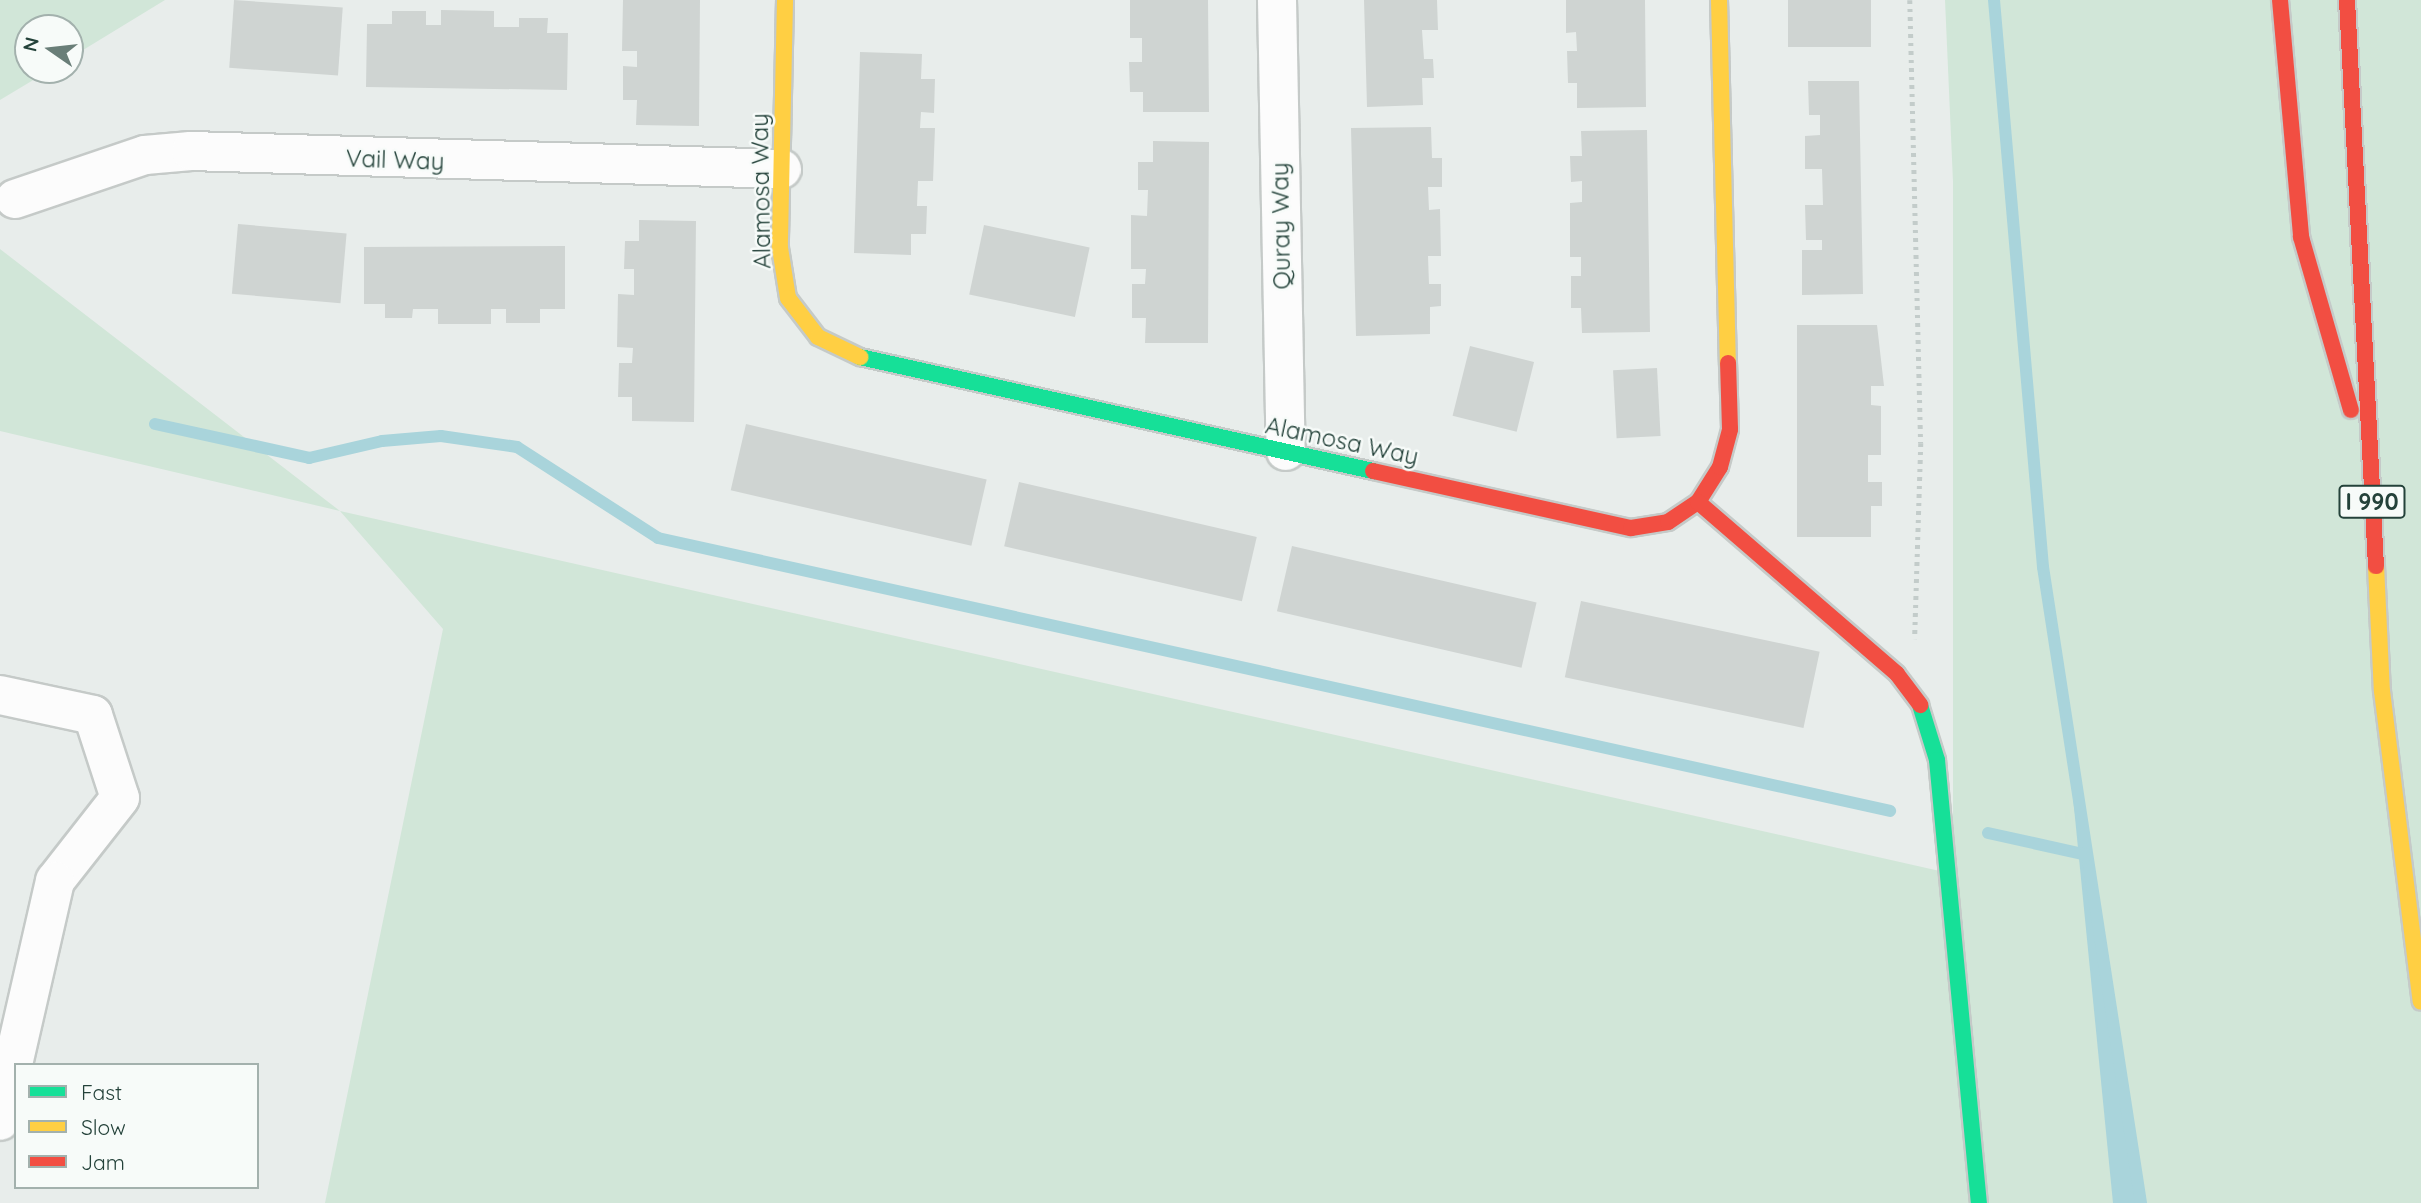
<!DOCTYPE html>
<html>
<head>
<meta charset="utf-8">
<style>
	body { margin:0 }
	#map { position:relative; width:2421px; height:1203px; overflow:hidden; background:#e8edeb; font-family:Quicksand,sans-serif }
	div>[style] { position:absolute }
	.green>* { inset:0; background:#d1e6d8 }
	.water>* { inset:0; background:#a9d4db }
	.stream>* { height:12px; margin:-6px; padding:0 6px; transform-origin:6px; border-radius:6px; background:#a9d4db }
	.building>* { inset:0; background:#cfd4d2; transform-origin:0 0 }
	.path>* { height:4.5px; margin-top:-2.25px; transform-origin:0; background:repeating-linear-gradient(90deg,#c3ccca 0 3.5px,transparent 0 8.5px) }
	.roads { filter:drop-shadow(2px 0 #c5cac8) drop-shadow(-2px 0 #c5cac8) drop-shadow(0 2px #c5cac8) drop-shadow(0 -2px #c5cac8) }
	.street>* { height:38px; margin:-19px; padding:0 19px; transform-origin:19px; border-radius:19px; background:#fcfcfc }
	.fast>* { height:16px; margin:-8px; padding:0 8px; transform-origin:8px; border-radius:8px; background:#16e098 }
	.slow>* { height:16px; margin:-8px; padding:0 8px; transform-origin:8px; border-radius:8px; background:#ffcf43 }
	.jam>* { height:16px; margin:-8px; padding:0 8px; transform-origin:8px; border-radius:8px; background:#f24e42 }
	span { translate:-50% -50%; white-space:nowrap; text-align:center; line-height:1.15; -webkit-text-stroke:5px #f7fbf9; paint-order:stroke }
	.shield-label span { padding:2px 5px; background:#f7fbf9; border:2px solid; border-radius:5px; -webkit-text-stroke-width:0 }
	.shield-label { font-size:23px; color:#24423a; font-weight:700 }
	.street-label { font-size:24px; color:#24423a }
	.legend { position:absolute; left:14px; top:1063px; width:245px; height:126px; box-sizing:border-box; background:#f7fbf9; border:2px solid #a3b1ad; margin:0; padding:9px 12px; list-style:none; font-size:21px; color:#24423a }
	.legend li { display:flex; align-items:center; gap:14px; height:35px }
	.legend b { width:35px; border:2px solid #a3b1ad }
	.north { position:absolute; left:14px; top:14px; width:70px; height:70px; box-sizing:border-box; background:#f7fbf9; border:2px solid #a3b1ad; border-radius:50%; rotate:284deg; font-size:19px; font-weight:700; line-height:28px; text-align:center; color:#24423a }
	.north::after { content:''; display:block; margin:auto; width:24px; height:32px; background:#697e78; clip-path:polygon(50% 0,100% 100%,50% 72%,0 100%) }
</style>
</head>
<body>
<div id="map">
	<div class="green">
		<div style="clip-path:polygon(0 0,165px 0,70px 58px,70px 28px,28px 28px,28px 70px,50px 70px,0 100px)"></div>
		<div style="clip-path:polygon(1945px 0,2421px 0,2421px 1203px,325px 1203px,443px 629px,340px 511px,0 431px,0 249px,340px 511px,1953px 874px,1953px 182px)"></div>
	</div>
	<div class="water">
		<div style="clip-path:polygon(2064px 706px,2111px 1007px,2141px 1203px,2113px 1203px)"></div>
	</div>
	<div class="stream">
		<div style="left:1994px;top:0;width:569px;rotate:85.06deg"></div>
		<div style="left:2043px;top:567px;width:644px;rotate:81.24deg"></div>
		<div style="left:155px;top:424px;width:158px;rotate:12.4deg"></div>
		<div style="left:309px;top:458px;width:75px;rotate:-13.1deg"></div>
		<div style="left:382px;top:441px;width:59px;rotate:-4.8deg"></div>
		<div style="left:441px;top:436px;width:77px;rotate:8.2deg"></div>
		<div style="left:517px;top:447px;width:168px;rotate:32.8deg"></div>
		<div style="left:658px;top:538px;width:1262px;rotate:12.49deg"></div>
		<div style="left:1988px;top:833px;width:101px;rotate:12.5deg"></div>
	</div>
	<div class="building">
		<div style="left:234px;top:0;width:109px;height:68px;rotate:4deg"></div>
		<div style="clip-path:polygon(623px 0,700px 0,699px 126px,636px 125px,637px 100px,623px 100px,623px 66px,637px 67px,637px 51px,622px 51px)"></div>
		<div style="clip-path:polygon(1130px 0,1208px 0,1209px 112px,1143px 112px,1143px 92px,1130px 92px,1129px 62px,1142px 62px,1142px 38px,1130px 38px)"></div>
		<div style="clip-path:polygon(1364px 0,1437px 0,1438px 30px,1422px 30px,1424px 59px,1433px 59px,1434px 78px,1422px 78px,1423px 105px,1367px 107px)"></div>
		<div style="clip-path:polygon(1566px 0,1645px 0,1646px 107px,1577px 108px,1577px 83px,1568px 83px,1567px 51px,1577px 51px,1576px 32px,1566px 33px)"></div>
		<div style="left:1788px;top:0;width:83px;height:47px"></div>
		<div style="clip-path:polygon(441px 10px,494px 11px,494px 27px,519px 27px,519px 18px,548px 18px,547px 33px,568px 33px,567px 90px,366px 87px,367px 24px,392px 24px,392px 11px,426px 11px,426px 25px,441px 25px)"></div>
		<div style="clip-path:polygon(860px 52px,922px 54px,921px 79px,935px 79px,934px 113px,921px 112px,920px 128px,935px 128px,933px 181px,918px 181px,917px 206px,927px 206px,926px 234px,911px 234px,911px 255px,854px 253px)"></div>
		<div style="clip-path:polygon(1808px 81px,1859px 81px,1863px 294px,1802px 295px,1802px 250px,1822px 250px,1822px 240px,1806px 240px,1805px 205px,1823px 205px,1822px 169px,1805px 169px,1805px 136px,1820px 135px,1820px 115px,1809px 115px)"></div>
		<div style="clip-path:polygon(1431px 127px,1432px 158px,1442px 158px,1442px 187px,1428px 187px,1429px 210px,1440px 209px,1441px 256px,1428px 256px,1429px 284px,1441px 284px,1441px 306px,1430px 307px,1430px 334px,1356px 336px,1351px 128px)"></div>
		<div style="clip-path:polygon(1647px 130px,1650px 332px,1582px 333px,1581px 308px,1571px 308px,1571px 276px,1581px 276px,1581px 257px,1570px 257px,1570px 203px,1582px 202px,1582px 181px,1571px 182px,1570px 156px,1582px 156px,1581px 131px)"></div>
		<div style="clip-path:polygon(1153px 141px,1209px 142px,1208px 343px,1145px 343px,1146px 318px,1132px 318px,1132px 284px,1145px 284px,1146px 269px,1131px 269px,1131px 215px,1147px 216px,1148px 190px,1138px 190px,1138px 162px,1153px 162px)"></div>
		<div style="clip-path:polygon(639px 220px,696px 221px,694px 422px,632px 421px,632px 397px,618px 397px,619px 363px,632px 363px,633px 348px,617px 347px,618px 294px,634px 295px,634px 269px,624px 269px,625px 241px,639px 241px)"></div>
		<div style="left:238px;top:224px;width:109px;height:70px;rotate:5deg"></div>
		<div style="left:984px;top:225px;width:108px;height:71px;rotate:12deg"></div>
		<div style="clip-path:polygon(565px 246px,565px 309px,540px 309px,540px 323px,506px 323px,506px 309px,491px 309px,491px 324px,438px 324px,438px 309px,413px 309px,412px 318px,385px 318px,385px 304px,364px 304px,364px 247px)"></div>
		<div style="clip-path:polygon(1797px 325px,1877px 325px,1884px 386px,1871px 386px,1871px 405px,1881px 406px,1881px 455px,1868px 455px,1868px 482px,1882px 482px,1882px 506px,1871px 506px,1871px 537px,1797px 537px)"></div>
		<div style="left:1470px;top:346px;width:66px;height:72px;rotate:14deg"></div>
		<div style="left:1657px;top:368px;width:68px;height:44px;rotate:87deg"></div>
		<div style="left:746px;top:424px;width:247px;height:68px;rotate:13deg"></div>
		<div style="left:1019px;top:482px;width:244px;height:66px;rotate:13deg"></div>
		<div style="left:1292px;top:546px;width:251px;height:67px;rotate:13deg"></div>
		<div style="left:1581px;top:601px;width:244px;height:78px;rotate:12deg"></div>
	</div>
	<div class="path">
		<div style="left:1910px;top:0;width:443px;rotate:88.6deg"></div>
		<div style="left:1921px;top:443px;width:196px;rotate:91.8deg"></div>
	</div>
	<div class="roads">
		<div class="street">
			<div style="left:1277px;top:0;width:451px;rotate:88.9deg"></div>
			<div style="left:15px;top:199px;width:137px;rotate:-18.7deg"></div>
			<div style="left:145px;top:155px;width:46px;rotate:-5deg"></div>
			<div style="left:191px;top:151px;width:591px;rotate:1.74deg"></div>
			<div style="left:0;top:695px;width:95px;rotate:12.1deg"></div>
			<div style="left:93px;top:715px;width:87px;rotate:72deg"></div>
			<div style="left:120px;top:798px;width:105px;rotate:128.1deg"></div>
			<div style="left:55px;top:881px;width:246px;rotate:102.9deg"></div>
		</div>
		<div class="fast">
			<div style="left:860px;top:357px;width:526px;rotate:12.53deg"></div>
			<div style="left:1920px;top:705px;width:58px;rotate:72.8deg"></div>
			<div style="left:1937px;top:760px;width:445px;rotate:84.6deg"></div>
		</div>
		<div class="slow">
			<div style="left:785px;top:0;width:248px;rotate:91.2deg"></div>
			<div style="left:780px;top:248px;width:51px;rotate:80.9deg"></div>
			<div style="left:788px;top:298px;width:49px;rotate:52.4deg"></div>
			<div style="left:818px;top:337px;width:47px;rotate:25.5deg"></div>
			<div style="left:1719px;top:0;width:363px;rotate:88.6deg"></div>
			<div style="left:2376px;top:566px;width:125px;rotate:87.3deg"></div>
			<div style="left:2382px;top:691px;width:313px;rotate:82.9deg"></div>
		</div>
		<div class="jam">
			<div style="left:2280px;top:0;width:238px;rotate:84.9deg"></div>
			<div style="left:2301px;top:237px;width:180px;rotate:73.9deg"></div>
			<div style="left:2347px;top:0;width:567px;rotate:87.07deg"></div>
			<div style="left:1373px;top:471px;width:264px;rotate:12.5deg"></div>
			<div style="left:1631px;top:528px;width:37px;rotate:-9deg"></div>
			<div style="left:1668px;top:522px;width:36px;rotate:-34deg"></div>
			<div style="left:1698px;top:502px;width:41px;rotate:-57.8deg"></div>
			<div style="left:1720px;top:467px;width:39px;rotate:-75deg"></div>
			<div style="left:1730px;top:429px;width:66px;rotate:-91.7deg"></div>
			<div style="left:1698px;top:502px;width:263px;rotate:40.8deg"></div>
			<div style="left:1897px;top:674px;width:39px;rotate:53deg"></div>
		</div>
	</div>
	<div class="shield-label">
		<span style="left:2372px;top:502px">I 990</span>
	</div>
	<div class="street-label">
		<span style="left:395px;top:160px;rotate:2deg">Vail Way</span>
		<span style="left:761px;top:191px;rotate:-91deg">Alamosa Way</span>
		<span style="left:1281px;top:226px;rotate:-91deg">Quray Way</span>
		<span style="left:1342px;top:441px;rotate:12deg">Alamosa Way</span>
	</div>
	<ul class="legend">
	<li><b style="height:9px;background:#16e098"></b>Fast</li>
	<li><b style="height:9px;background:#ffcf43"></b>Slow</li>
	<li><b style="height:9px;background:#f24e42"></b>Jam</li>
	</ul>
	<div class="north">N</div>
</div>
</body>
</html>
